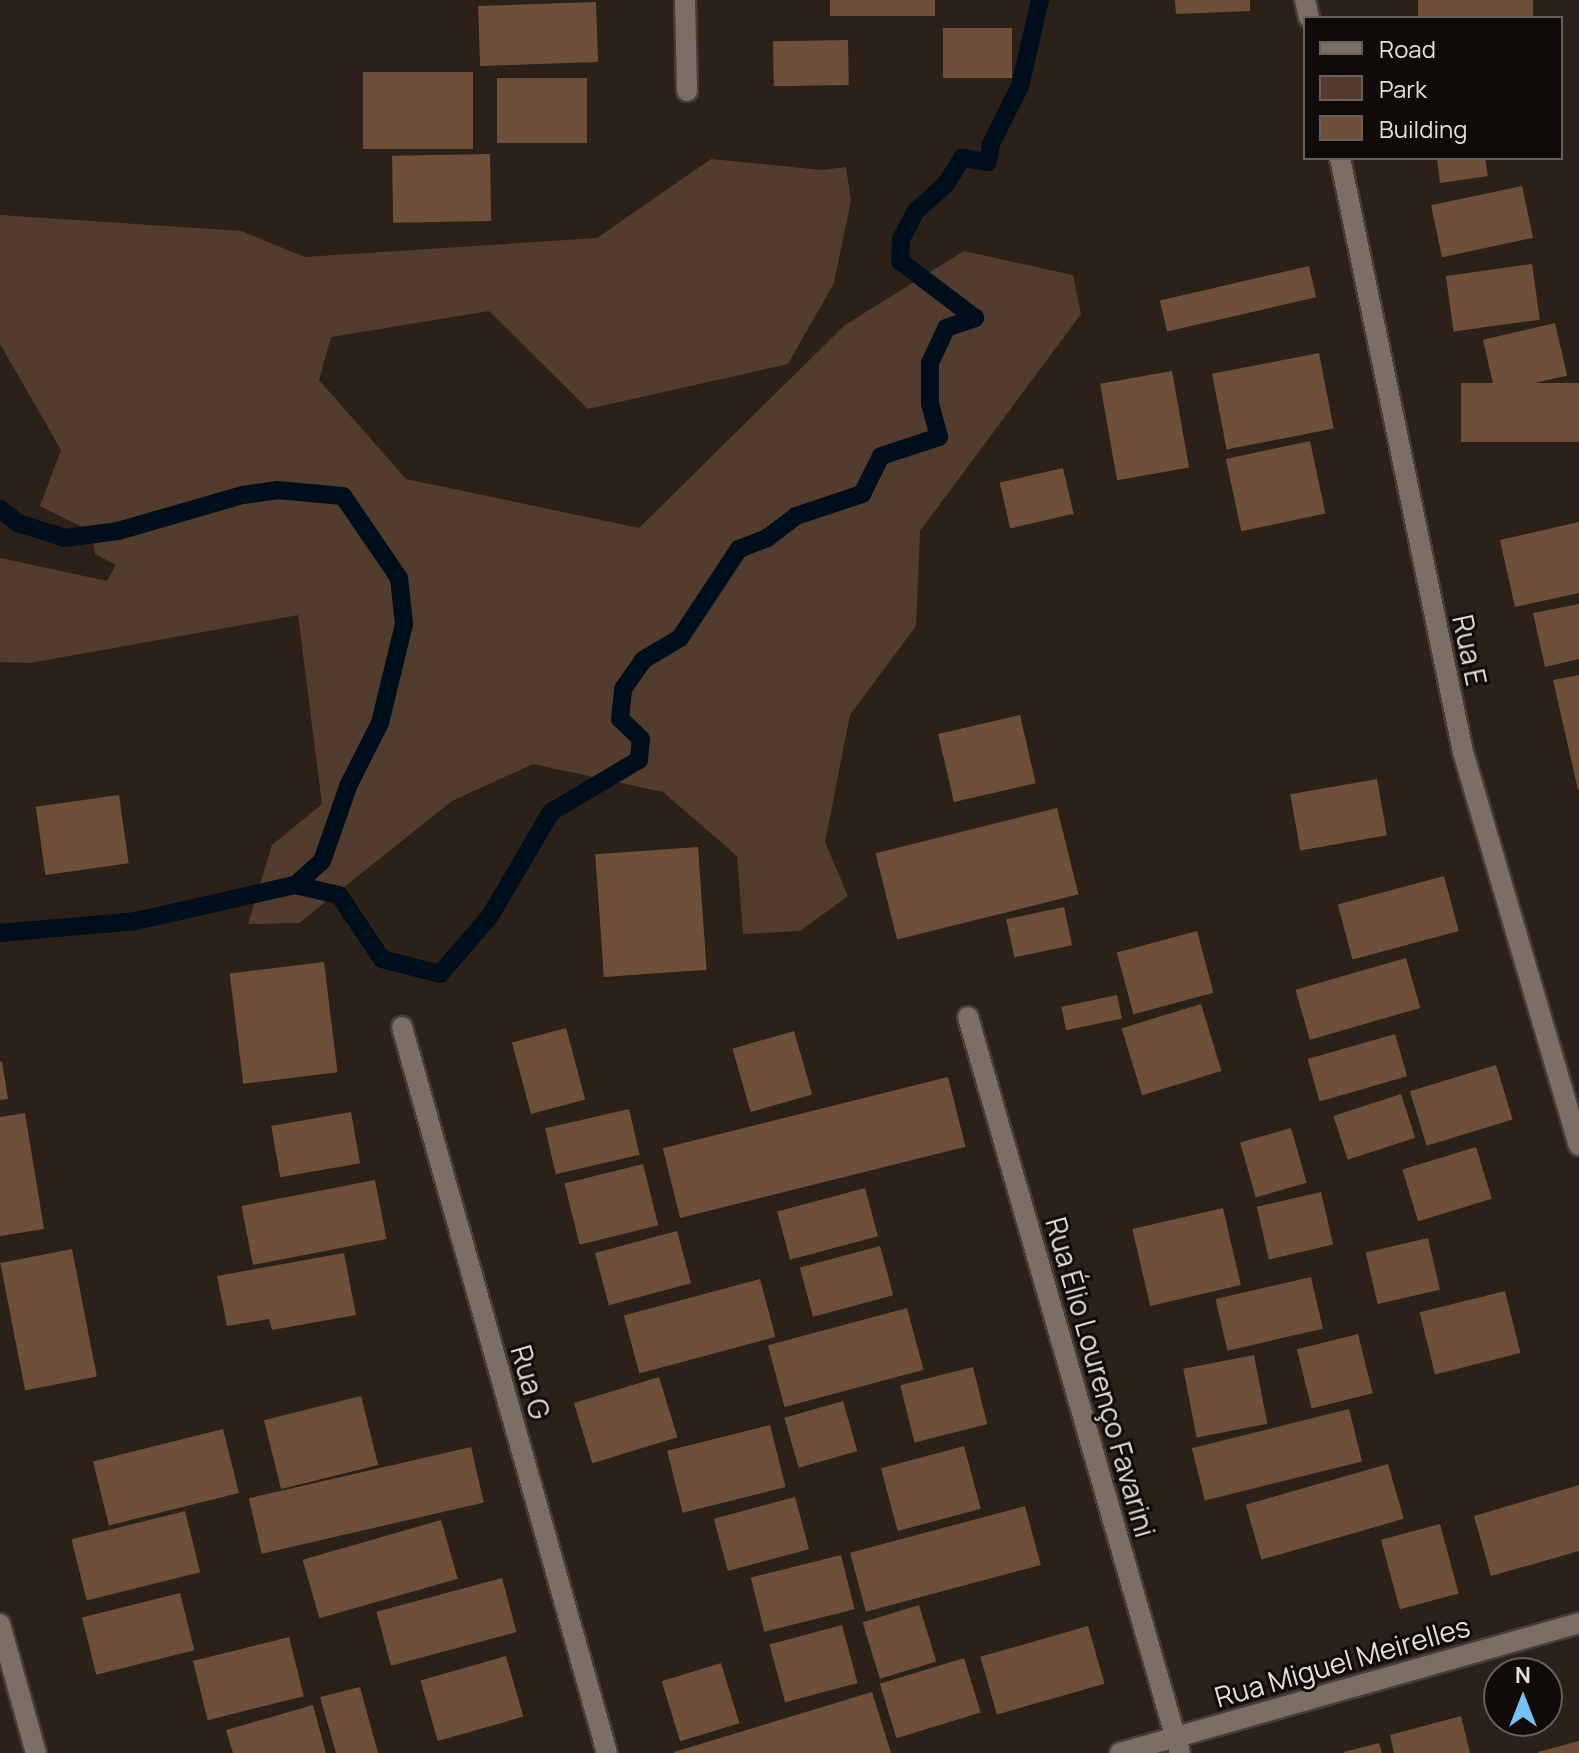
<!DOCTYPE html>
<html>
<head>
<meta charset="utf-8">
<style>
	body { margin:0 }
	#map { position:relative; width:1579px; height:1753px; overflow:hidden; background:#2c2119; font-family:Manrope,sans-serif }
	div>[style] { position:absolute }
	.green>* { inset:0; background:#513c2d }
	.stream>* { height:18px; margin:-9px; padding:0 9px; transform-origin:9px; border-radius:9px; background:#000d1b }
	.building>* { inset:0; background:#6d4f3a; transform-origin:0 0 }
	.roads { filter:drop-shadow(2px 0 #463d38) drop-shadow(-2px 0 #463d38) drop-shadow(0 2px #463d38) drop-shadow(0 -2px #463d38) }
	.minor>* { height:20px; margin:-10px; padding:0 10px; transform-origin:10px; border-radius:10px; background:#7b6e65 }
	span { translate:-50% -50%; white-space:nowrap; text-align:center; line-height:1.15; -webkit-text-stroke:6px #100b08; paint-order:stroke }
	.street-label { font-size:28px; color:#e6ded9 }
	.legend { position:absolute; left:1303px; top:16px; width:260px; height:144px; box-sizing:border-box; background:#100b08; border:2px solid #665f5c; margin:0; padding:10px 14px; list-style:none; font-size:24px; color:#e6ded9 }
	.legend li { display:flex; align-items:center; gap:16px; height:40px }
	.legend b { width:40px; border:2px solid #665f5c }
	.north { position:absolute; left:1483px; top:1657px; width:80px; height:80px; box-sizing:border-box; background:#100b08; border:2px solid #665f5c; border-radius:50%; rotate:0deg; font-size:22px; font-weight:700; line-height:32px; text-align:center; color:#e6ded9 }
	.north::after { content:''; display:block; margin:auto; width:28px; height:36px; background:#76c0f7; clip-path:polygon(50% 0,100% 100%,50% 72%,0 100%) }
</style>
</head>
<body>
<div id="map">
	<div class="green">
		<div style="clip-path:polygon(711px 159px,821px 170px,846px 167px,851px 200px,834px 283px,788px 364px,588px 409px,489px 311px,331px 337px,319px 380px,406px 479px,639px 528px,845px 325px,964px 251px,1073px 275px,1081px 314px,920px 531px,916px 626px,850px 715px,825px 842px,848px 896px,800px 931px,743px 934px,737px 856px,663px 792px,533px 764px,452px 801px,299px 923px,248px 924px,272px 845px,322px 804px,298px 615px,30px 663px,0 662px,0 558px,107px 581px,116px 565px,95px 554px,92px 532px,40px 506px,61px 450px,0 344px,0 215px,241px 231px,305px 257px,597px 238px)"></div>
	</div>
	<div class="stream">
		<div style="left:0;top:509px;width:23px;rotate:38deg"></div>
		<div style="left:18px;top:523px;width:49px;rotate:17.7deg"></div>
		<div style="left:65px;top:538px;width:53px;rotate:-7.5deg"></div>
		<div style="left:118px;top:531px;width:130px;rotate:-16.1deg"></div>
		<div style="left:243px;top:495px;width:34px;rotate:-8deg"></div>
		<div style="left:277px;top:490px;width:66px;rotate:5.2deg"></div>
		<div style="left:343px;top:496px;width:99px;rotate:55.7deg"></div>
		<div style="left:399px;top:578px;width:46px;rotate:83.8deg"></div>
		<div style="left:404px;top:624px;width:102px;rotate:103.6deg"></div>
		<div style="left:380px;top:723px;width:68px;rotate:116.9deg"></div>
		<div style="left:349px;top:784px;width:82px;rotate:109.3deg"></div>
		<div style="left:322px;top:861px;width:36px;rotate:138deg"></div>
		<div style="left:0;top:933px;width:137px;rotate:-5deg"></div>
		<div style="left:136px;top:921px;width:163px;rotate:-12.8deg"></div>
		<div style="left:295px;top:885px;width:45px;rotate:12.8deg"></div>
		<div style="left:339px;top:895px;width:77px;rotate:56.1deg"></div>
		<div style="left:382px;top:959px;width:60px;rotate:14.5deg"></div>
		<div style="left:440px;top:974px;width:77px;rotate:-49.2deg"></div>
		<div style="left:490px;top:916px;width:121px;rotate:-59.6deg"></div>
		<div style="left:551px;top:812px;width:102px;rotate:-30.6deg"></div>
		<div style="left:639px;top:760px;width:21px;rotate:-85deg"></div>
		<div style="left:641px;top:739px;width:29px;rotate:-136deg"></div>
		<div style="left:620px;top:719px;width:30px;rotate:-84deg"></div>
		<div style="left:623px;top:689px;width:35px;rotate:-55deg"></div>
		<div style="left:643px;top:660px;width:43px;rotate:-30.7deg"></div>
		<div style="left:680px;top:638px;width:107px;rotate:-56.5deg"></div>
		<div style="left:739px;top:549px;width:30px;rotate:-21deg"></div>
		<div style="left:767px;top:538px;width:36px;rotate:-37deg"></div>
		<div style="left:796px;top:516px;width:70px;rotate:-18.4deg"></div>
		<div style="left:862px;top:494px;width:42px;rotate:-63.4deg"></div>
		<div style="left:881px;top:456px;width:61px;rotate:-18.1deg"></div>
		<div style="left:939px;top:437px;width:34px;rotate:-105deg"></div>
		<div style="left:930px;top:404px;width:41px;rotate:-90deg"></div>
		<div style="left:930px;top:363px;width:38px;rotate:-65deg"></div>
		<div style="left:946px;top:328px;width:31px;rotate:-19deg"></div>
		<div style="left:975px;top:318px;width:94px;rotate:-142.8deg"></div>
		<div style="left:900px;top:261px;width:22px;rotate:-87deg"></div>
		<div style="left:901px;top:239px;width:32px;rotate:-62deg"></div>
		<div style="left:916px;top:211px;width:40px;rotate:-42deg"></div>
		<div style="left:946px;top:184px;width:31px;rotate:-58deg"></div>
		<div style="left:962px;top:158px;width:26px;rotate:9deg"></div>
		<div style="left:988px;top:162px;width:18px;rotate:-81deg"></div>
		<div style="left:991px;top:144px;width:65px;rotate:-63.4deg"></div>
		<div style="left:1020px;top:86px;width:88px;rotate:-76.9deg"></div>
	</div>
	<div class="building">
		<div style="left:830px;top:0;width:105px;height:16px"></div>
		<div style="clip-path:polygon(1175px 0,1250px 0,1250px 11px,1176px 14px)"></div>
		<div style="left:1418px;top:0;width:115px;height:18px"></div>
		<div style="left:596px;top:2px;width:60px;height:118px;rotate:88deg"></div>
		<div style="left:943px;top:28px;width:69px;height:50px"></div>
		<div style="left:848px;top:40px;width:45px;height:75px;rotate:89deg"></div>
		<div style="left:363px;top:72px;width:110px;height:77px"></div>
		<div style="left:497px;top:78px;width:90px;height:65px"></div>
		<div style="left:490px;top:154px;width:67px;height:98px;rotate:89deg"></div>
		<div style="clip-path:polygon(1437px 158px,1485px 158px,1488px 176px,1440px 183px)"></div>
		<div style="left:1522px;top:186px;width:53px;height:93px;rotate:78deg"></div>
		<div style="left:1532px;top:264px;width:56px;height:87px;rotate:82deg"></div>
		<div style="left:1309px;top:266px;width:32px;height:153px;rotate:77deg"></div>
		<div style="left:1555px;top:323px;width:54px;height:74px;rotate:77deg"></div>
		<div style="left:1319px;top:353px;width:77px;height:109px;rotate:79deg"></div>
		<div style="left:1172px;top:371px;width:98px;height:73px;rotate:80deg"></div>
		<div style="left:1579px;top:383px;width:59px;height:118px;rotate:90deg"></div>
		<div style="left:1310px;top:441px;width:74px;height:86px;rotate:78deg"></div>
		<div style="left:1063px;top:468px;width:47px;height:65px;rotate:77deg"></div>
		<div style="clip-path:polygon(1579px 522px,1579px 593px,1515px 607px,1500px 540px)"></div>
		<div style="clip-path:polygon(1579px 604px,1579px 659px,1545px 667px,1533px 613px)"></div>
		<div style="clip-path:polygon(1579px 675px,1579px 789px,1578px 790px,1553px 680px)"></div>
		<div style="left:1020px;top:715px;width:70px;height:84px;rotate:77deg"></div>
		<div style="left:1377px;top:779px;width:57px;height:88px;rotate:80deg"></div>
		<div style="left:119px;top:795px;width:69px;height:84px;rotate:82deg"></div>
		<div style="left:1057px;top:808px;width:89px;height:187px;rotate:76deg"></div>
		<div style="left:698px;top:847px;width:123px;height:103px;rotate:86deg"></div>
		<div style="left:1444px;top:876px;width:57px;height:110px;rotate:75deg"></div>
		<div style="left:1064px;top:907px;width:39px;height:59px;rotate:78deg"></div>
		<div style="left:1197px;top:931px;width:64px;height:83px;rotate:75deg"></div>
		<div style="left:1406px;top:958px;width:52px;height:115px;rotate:74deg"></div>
		<div style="left:324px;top:962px;width:111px;height:95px;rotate:83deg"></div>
		<div style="left:1117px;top:995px;width:24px;height:57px;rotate:78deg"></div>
		<div style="left:1201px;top:1004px;width:70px;height:83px;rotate:73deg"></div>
		<div style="left:566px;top:1028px;width:74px;height:56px;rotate:75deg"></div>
		<div style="left:794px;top:1031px;width:66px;height:64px;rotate:74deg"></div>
		<div style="left:1395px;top:1034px;width:44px;height:91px;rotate:74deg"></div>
		<div style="clip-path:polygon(2px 1061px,8px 1099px,0 1100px,0 1062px)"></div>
		<div style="left:1496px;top:1065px;width:57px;height:90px;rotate:73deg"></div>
		<div style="left:948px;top:1077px;width:72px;height:294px;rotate:76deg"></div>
		<div style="left:1401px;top:1094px;width:46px;height:71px;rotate:72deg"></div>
		<div style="left:629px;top:1109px;width:47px;height:86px;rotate:77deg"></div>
		<div style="left:351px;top:1112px;width:52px;height:81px;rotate:80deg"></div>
		<div style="clip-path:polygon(25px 1113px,44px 1229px,0 1236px,0 1117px)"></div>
		<div style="left:1291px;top:1128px;width:57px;height:53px;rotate:74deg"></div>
		<div style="left:1476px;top:1147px;width:54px;height:77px;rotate:73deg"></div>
		<div style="left:643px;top:1164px;width:63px;height:81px;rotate:76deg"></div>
		<div style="left:375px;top:1180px;width:60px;height:136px;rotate:79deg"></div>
		<div style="left:865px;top:1188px;width:50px;height:91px;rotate:75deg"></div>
		<div style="left:1321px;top:1192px;width:54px;height:66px;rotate:77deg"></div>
		<div style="left:1223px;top:1208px;width:79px;height:93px;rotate:77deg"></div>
		<div style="left:677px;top:1231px;width:54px;height:85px;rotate:75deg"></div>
		<div style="left:1428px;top:1238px;width:53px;height:64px;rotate:77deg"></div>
		<div style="left:880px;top:1246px;width:51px;height:83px;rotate:75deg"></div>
		<div style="left:72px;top:1249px;width:130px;height:73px;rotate:79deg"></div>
		<div style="clip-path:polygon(344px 1253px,356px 1315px,272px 1330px,269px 1319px,227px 1326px,217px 1276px)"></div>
		<div style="left:1311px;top:1277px;width:53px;height:98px;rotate:77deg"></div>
		<div style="left:760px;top:1279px;width:60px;height:141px;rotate:75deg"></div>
		<div style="left:1505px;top:1291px;width:64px;height:88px;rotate:76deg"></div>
		<div style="left:907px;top:1308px;width:64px;height:144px;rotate:75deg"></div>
		<div style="left:1358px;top:1334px;width:61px;height:63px;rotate:76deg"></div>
		<div style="left:1254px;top:1355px;width:70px;height:72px;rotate:79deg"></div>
		<div style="left:973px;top:1367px;width:59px;height:75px;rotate:76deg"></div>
		<div style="left:659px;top:1377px;width:63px;height:89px;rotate:73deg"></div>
		<div style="left:361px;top:1396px;width:71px;height:100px;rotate:76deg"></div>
		<div style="left:843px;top:1401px;width:52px;height:61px;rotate:74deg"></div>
		<div style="left:1349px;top:1409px;width:54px;height:162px;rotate:76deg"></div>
		<div style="left:770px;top:1425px;width:64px;height:106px;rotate:76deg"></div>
		<div style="left:223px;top:1429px;width:66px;height:134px;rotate:76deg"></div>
		<div style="left:964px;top:1446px;width:65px;height:86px;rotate:75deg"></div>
		<div style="left:471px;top:1447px;width:57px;height:228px;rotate:77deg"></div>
		<div style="left:1388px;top:1464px;width:57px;height:148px;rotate:74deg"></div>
		<div style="clip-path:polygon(1579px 1485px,1579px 1551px,1491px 1576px,1474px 1516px)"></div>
		<div style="left:795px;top:1497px;width:54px;height:84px;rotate:75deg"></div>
		<div style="left:1025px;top:1506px;width:61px;height:181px;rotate:75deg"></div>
		<div style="left:185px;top:1511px;width:63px;height:117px;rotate:76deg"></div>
		<div style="left:441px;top:1520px;width:61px;height:144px;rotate:74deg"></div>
		<div style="left:1440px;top:1524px;width:72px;height:61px;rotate:75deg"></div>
		<div style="left:841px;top:1555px;width:56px;height:93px;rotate:76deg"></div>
		<div style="left:502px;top:1578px;width:56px;height:130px;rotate:75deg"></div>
		<div style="left:180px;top:1593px;width:59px;height:101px;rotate:76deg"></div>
		<div style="left:919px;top:1605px;width:59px;height:59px;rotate:73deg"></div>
		<div style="left:842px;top:1625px;width:60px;height:75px;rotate:75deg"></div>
		<div style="left:1088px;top:1626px;width:60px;height:112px;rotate:74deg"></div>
		<div style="left:289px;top:1637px;width:61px;height:99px;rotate:76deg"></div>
		<div style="left:506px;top:1656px;width:63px;height:89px;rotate:74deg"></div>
		<div style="left:964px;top:1658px;width:57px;height:88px;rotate:73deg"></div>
		<div style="left:721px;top:1663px;width:63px;height:62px;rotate:73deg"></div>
		<div style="clip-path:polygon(360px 1687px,378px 1753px,336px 1753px,320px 1697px)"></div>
		<div style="clip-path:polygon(872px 1692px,891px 1753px,674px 1753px,674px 1752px)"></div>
		<div style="clip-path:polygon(313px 1705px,326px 1753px,233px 1753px,226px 1730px)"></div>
		<div style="clip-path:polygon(1461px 1716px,1470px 1753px,1394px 1753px,1390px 1735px)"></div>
		<div style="clip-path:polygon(1579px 1741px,1579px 1753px,1538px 1753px,1538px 1752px)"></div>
		<div style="clip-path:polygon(1379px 1743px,1382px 1753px,1344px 1753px,1344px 1752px)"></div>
	</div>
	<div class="roads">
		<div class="minor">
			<div style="left:685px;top:0;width:91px;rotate:88.7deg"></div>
			<div style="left:1305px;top:0;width:18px;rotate:77deg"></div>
			<div style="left:1340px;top:158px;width:607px;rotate:78.3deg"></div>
			<div style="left:1463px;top:752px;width:410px;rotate:73.6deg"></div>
			<div style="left:968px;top:1017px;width:766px;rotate:73.93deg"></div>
			<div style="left:402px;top:1027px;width:754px;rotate:74.23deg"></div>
			<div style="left:0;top:1624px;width:134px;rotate:74.4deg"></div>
			<div style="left:1120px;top:1753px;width:477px;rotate:-15.8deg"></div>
		</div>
	</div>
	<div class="street-label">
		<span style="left:1470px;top:650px;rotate:78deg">Rua E</span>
		<span style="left:1101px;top:1377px;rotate:74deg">Rua Élio Lourenço Favarini</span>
		<span style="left:531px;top:1382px;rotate:74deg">Rua G</span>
		<span style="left:1342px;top:1661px;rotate:-16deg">Rua Miguel Meirelles</span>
	</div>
	<ul class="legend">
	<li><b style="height:10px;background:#7b6e65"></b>Road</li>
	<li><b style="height:22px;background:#513c2d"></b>Park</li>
	<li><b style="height:22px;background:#6d4f3a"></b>Building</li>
	</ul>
	<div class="north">N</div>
</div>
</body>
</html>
